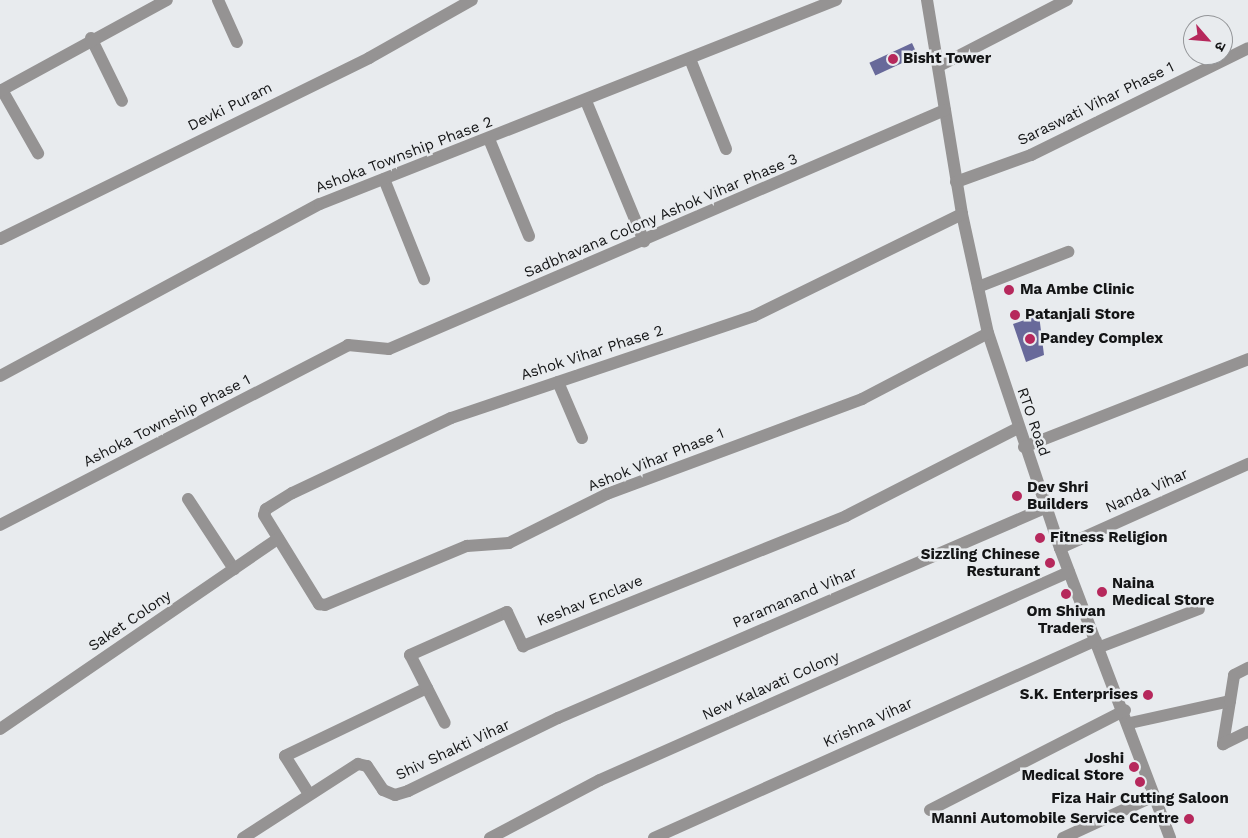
<!DOCTYPE html>
<html>
<head>
<meta charset="utf-8">
<style>
	body { margin:0 }
	#map { position:relative; width:1248px; height:838px; overflow:hidden; background:#e8ebee; font-family:"Work Sans","Noto Sans Devanagari",sans-serif }
	div>[style] { position:absolute }
	.building>* { inset:0; background:#68699a; transform-origin:0 0 }
	.minor>* { height:12px; margin:-6px; padding:0 6px; transform-origin:6px; border-radius:6px; background:#959393 }
	.dots>* { width:14px; height:14px; translate:-50% -50%; box-sizing:border-box; border:2px solid #e8ebee; border-radius:50% }
	span { translate:-50% -50%; white-space:nowrap; text-align:center; line-height:1.15; -webkit-text-stroke:5px #e8ebee; paint-order:stroke }
	.poi-label { font-size:15px; color:#141516; font-weight:700 }
	.left { translate:0 -50%; text-align:left }
	.right { translate:-100% -50%; text-align:right }
	.street-label { font-size:15px; color:#141516 }
	.north { position:absolute; left:1183px; top:15px; width:50px; height:50px; box-sizing:border-box; background:#e8ebee; border:1px solid #939598; border-radius:50%; rotate:117deg; font-size:14px; font-weight:700; line-height:20px; text-align:center; color:#141516 }
	.north::after { content:''; display:block; margin:auto; width:18px; height:22px; background:#b6285c; clip-path:polygon(50% 0,100% 100%,50% 72%,0 100%) }
</style>
</head>
<body>
<div id="map">
	<div class="building">
		<div style="left:912px;top:43px;width:14px;height:47px;rotate:65deg"></div>
		<div style="clip-path:polygon(1039px 315px,1044px 355px,1026px 362px,1013px 324px)"></div>
	</div>
	<div class="minor">
		<div style="left:218px;top:0;width:46px;rotate:65.7deg"></div>
		<div style="left:927px;top:0;width:217px;rotate:80.7deg"></div>
		<div style="left:962px;top:214px;width:122px;rotate:77.7deg"></div>
		<div style="left:988px;top:333px;width:227px;rotate:71.5deg"></div>
		<div style="left:1060px;top:548px;width:310px;rotate:69.2deg"></div>
		<div style="left:91px;top:38px;width:70px;rotate:63.8deg"></div>
		<div style="left:690px;top:59px;width:97px;rotate:68.2deg"></div>
		<div style="left:939px;top:66px;width:144px;rotate:-27.3deg"></div>
		<div style="left:2px;top:90px;width:73px;rotate:60.3deg"></div>
		<div style="left:0;top:91px;width:190px;rotate:-28.6deg"></div>
		<div style="left:586px;top:101px;width:152px;rotate:67.5deg"></div>
		<div style="left:489px;top:139px;width:105px;rotate:67.6deg"></div>
		<div style="left:384px;top:179px;width:108px;rotate:68.2deg"></div>
		<div style="left:956px;top:182px;width:80px;rotate:-19.8deg"></div>
		<div style="left:1031px;top:155px;width:242px;rotate:-26.2deg"></div>
		<div style="left:962px;top:214px;width:232px;rotate:153.9deg"></div>
		<div style="left:754px;top:316px;width:320px;rotate:161.4deg"></div>
		<div style="left:451px;top:418px;width:176px;rotate:154.7deg"></div>
		<div style="left:292px;top:493px;width:31px;rotate:148deg"></div>
		<div style="left:266px;top:509px;width:6px;rotate:108deg"></div>
		<div style="left:264px;top:515px;width:105px;rotate:58.3deg"></div>
		<div style="left:319px;top:604px;width:6px;rotate:9deg"></div>
		<div style="left:325px;top:605px;width:154px;rotate:-22.6deg"></div>
		<div style="left:467px;top:546px;width:42px;rotate:-4.1deg"></div>
		<div style="left:509px;top:543px;width:110px;rotate:-26.6deg"></div>
		<div style="left:607px;top:494px;width:272px;rotate:-20.4deg"></div>
		<div style="left:862px;top:399px;width:142px;rotate:-27.6deg"></div>
		<div style="left:0;top:239px;width:411px;rotate:-26.1deg"></div>
		<div style="left:369px;top:58px;width:118px;rotate:-29.4deg"></div>
		<div style="left:978px;top:287px;width:97px;rotate:-21.3deg"></div>
		<div style="left:0;top:376px;width:363px;rotate:-28.3deg"></div>
		<div style="left:320px;top:204px;width:555px;rotate:-21.57deg"></div>
		<div style="left:558px;top:382px;width:61px;rotate:66.8deg"></div>
		<div style="left:1024px;top:447px;width:241px;rotate:-21.4deg"></div>
		<div style="left:188px;top:499px;width:84px;rotate:56.7deg"></div>
		<div style="left:0;top:525px;width:392px;rotate:-27.3deg"></div>
		<div style="left:348px;top:345px;width:41px;rotate:5.6deg"></div>
		<div style="left:389px;top:349px;width:605px;rotate:-23.26deg"></div>
		<div style="left:1060px;top:548px;width:206px;rotate:-24.1deg"></div>
		<div style="left:1100px;top:647px;width:106px;rotate:-21deg"></div>
		<div style="left:427px;top:688px;width:39px;rotate:63deg"></div>
		<div style="left:1230px;top:701px;width:44px;rotate:99.2deg"></div>
		<div style="left:1223px;top:744px;width:28px;rotate:-26deg"></div>
		<div style="left:1130px;top:723px;width:102px;rotate:-12.4deg"></div>
		<div style="left:1230px;top:701px;width:26px;rotate:-81deg"></div>
		<div style="left:1234px;top:675px;width:16px;rotate:-27deg"></div>
		<div style="left:0;top:729px;width:337px;rotate:-34.4deg"></div>
		<div style="left:309px;top:794px;width:45px;rotate:-122.3deg"></div>
		<div style="left:285px;top:756px;width:157px;rotate:-25.6deg"></div>
		<div style="left:427px;top:688px;width:37px;rotate:-117deg"></div>
		<div style="left:410px;top:655px;width:106px;rotate:-23.9deg"></div>
		<div style="left:507px;top:612px;width:38px;rotate:65deg"></div>
		<div style="left:523px;top:646px;width:348px;rotate:-21.9deg"></div>
		<div style="left:846px;top:516px;width:193px;rotate:-27.1deg"></div>
		<div style="left:930px;top:810px;width:219px;rotate:-27.1deg"></div>
		<div style="left:243px;top:838px;width:137px;rotate:-32.8deg"></div>
		<div style="left:358px;top:764px;width:9px;rotate:13deg"></div>
		<div style="left:367px;top:766px;width:29px;rotate:56deg"></div>
		<div style="left:383px;top:790px;width:13px;rotate:23deg"></div>
		<div style="left:395px;top:795px;width:14px;rotate:-17deg"></div>
		<div style="left:408px;top:791px;width:167px;rotate:-26deg"></div>
		<div style="left:558px;top:718px;width:530px;rotate:-23.33deg"></div>
		<div style="left:490px;top:838px;width:124px;rotate:-27.8deg"></div>
		<div style="left:600px;top:780px;width:513px;rotate:-23.92deg"></div>
		<div style="left:654px;top:838px;width:484px;rotate:-24.1deg"></div>
		<div style="left:1063px;top:838px;width:100px;rotate:-24.8deg"></div>
	</div>
	<div class="dots">
		<div style="left:893px;top:59px;background:#b6285c"></div>
		<div style="left:1009px;top:290px;background:#b6285c"></div>
		<div style="left:1015px;top:315px;background:#b6285c"></div>
		<div style="left:1030px;top:339px;background:#b6285c"></div>
		<div style="left:1017px;top:496px;background:#b6285c"></div>
		<div style="left:1040px;top:538px;background:#b6285c"></div>
		<div style="left:1050px;top:563px;background:#b6285c"></div>
		<div style="left:1102px;top:592px;background:#b6285c"></div>
		<div style="left:1066px;top:594px;background:#b6285c"></div>
		<div style="left:1148px;top:695px;background:#b6285c"></div>
		<div style="left:1134px;top:767px;background:#b6285c"></div>
		<div style="left:1140px;top:782px;background:#b6285c"></div>
		<div style="left:1189px;top:819px;background:#b6285c"></div>
	</div>
	<div class="poi-label">
		<span class="left" style="left:903px;top:59px">Bisht Tower</span>
		<span class="left" style="left:1020px;top:290px">Ma Ambe Clinic</span>
		<span class="left" style="left:1025px;top:315px">Patanjali Store</span>
		<span class="left" style="left:1040px;top:339px">Pandey Complex</span>
		<span class="left" style="left:1027px;top:496px">Dev Shri<br>Builders</span>
		<span class="left" style="left:1050px;top:538px">Fitness Religion</span>
		<span class="right" style="left:1040px;top:563px">Sizzling Chinese<br>Resturant</span>
		<span class="left" style="left:1112px;top:592px">Naina<br>Medical Store</span>
		<span style="left:1066px;top:620px">Om Shivan<br>Traders</span>
		<span class="right" style="left:1138px;top:695px">S.K. Enterprises</span>
		<span class="right" style="left:1124px;top:767px">Joshi<br>Medical Store</span>
		<span style="left:1140px;top:799px">Fiza Hair Cutting Saloon</span>
		<span class="right" style="left:1179px;top:819px">Manni Automobile Service Centre</span>
	</div>
	<div class="street-label">
		<span style="left:1096px;top:104px;rotate:-26deg">Saraswati Vihar Phase 1</span>
		<span style="left:230px;top:107px;rotate:-26deg">Devki Puram</span>
		<span style="left:404px;top:155px;rotate:-21deg">Ashoka Township Phase 2</span>
		<span style="left:661px;top:216px;rotate:-23deg">Sadbhavana Colony Ashok Vihar Phase 3</span>
		<span style="left:592px;top:353px;rotate:-18deg">Ashok Vihar Phase 2</span>
		<span style="left:167px;top:421px;rotate:-27deg">Ashoka Township Phase 1</span>
		<span style="left:1033px;top:422px;rotate:71deg">RTO Road</span>
		<span style="left:656px;top:460px;rotate:-22deg">Ashok Vihar Phase 1</span>
		<span style="left:1147px;top:491px;rotate:-24deg">Nanda Vihar</span>
		<span style="left:795px;top:598px;rotate:-23deg">Paramanand Vihar</span>
		<span style="left:590px;top:601px;rotate:-22deg">Keshav Enclave</span>
		<span style="left:130px;top:621px;rotate:-34deg">Saket Colony</span>
		<span style="left:771px;top:686px;rotate:-24deg">New Kalavati Colony</span>
		<span style="left:868px;top:723px;rotate:-25deg">Krishna Vihar</span>
		<span style="left:453px;top:750px;rotate:-25deg">Shiv Shakti Vihar</span>
	</div>
	<div class="north">उ</div>
</div>
</body>
</html>
